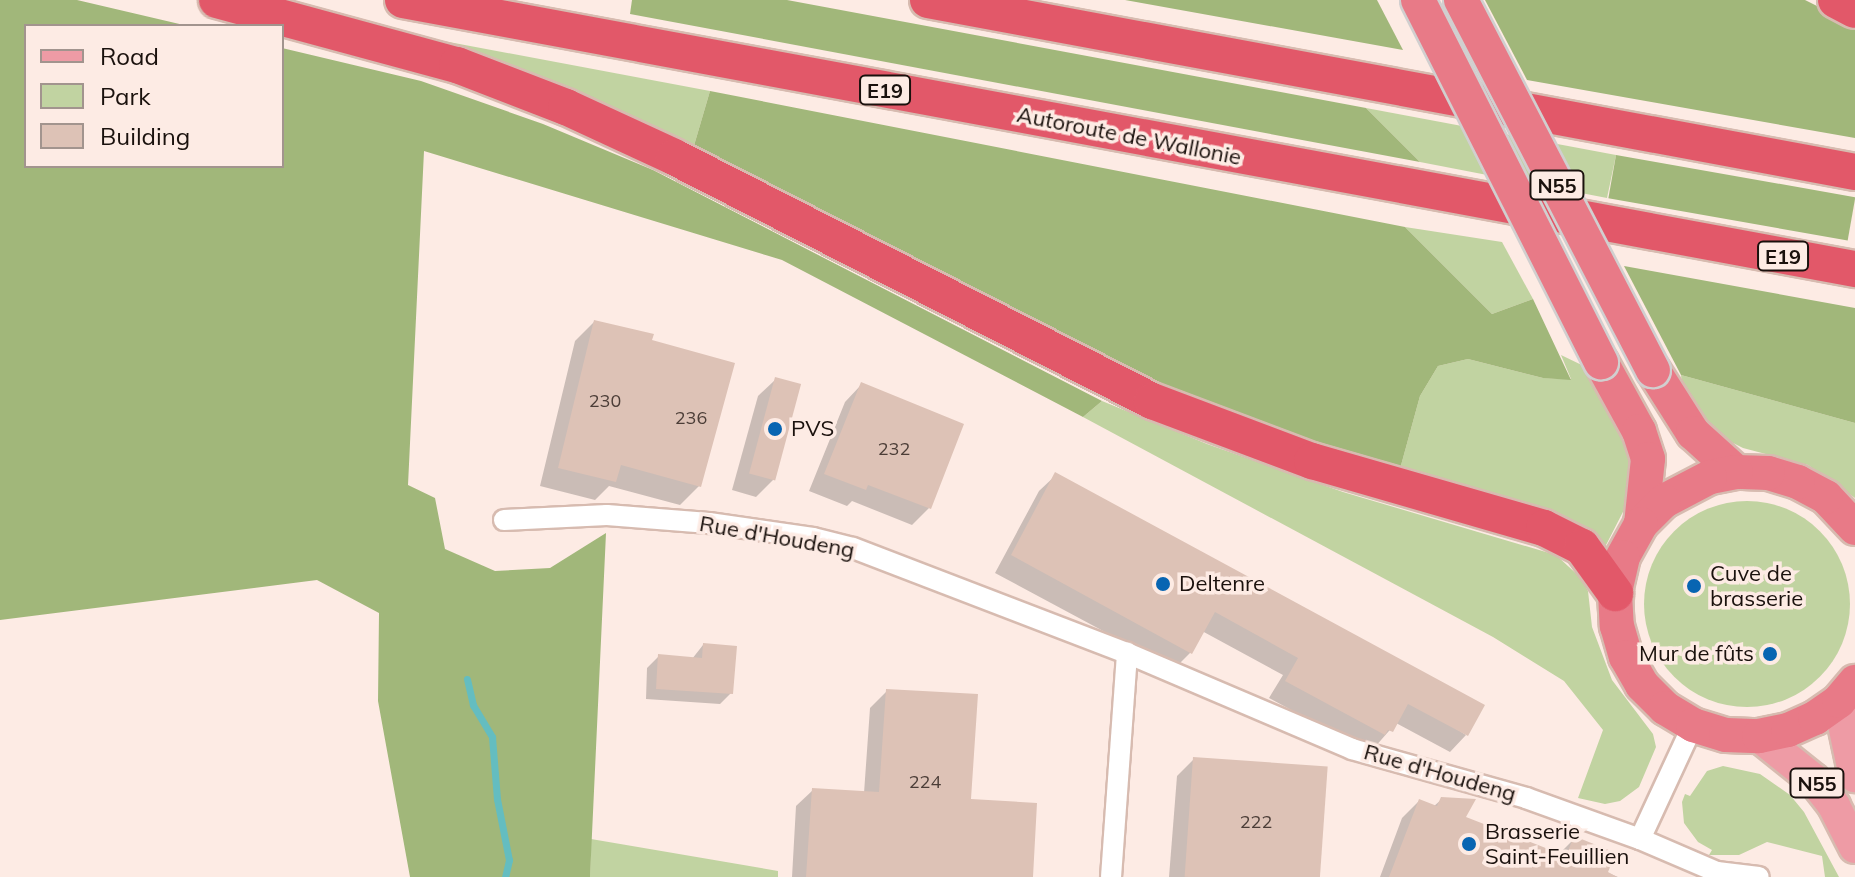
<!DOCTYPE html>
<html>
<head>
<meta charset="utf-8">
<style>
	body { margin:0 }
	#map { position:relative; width:1855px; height:877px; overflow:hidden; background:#fdebe4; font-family:Mulish,sans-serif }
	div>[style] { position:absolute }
	.green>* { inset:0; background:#c1d3a1 }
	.round { border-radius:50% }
	.forest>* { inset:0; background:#a1b77a; transform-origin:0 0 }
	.shadow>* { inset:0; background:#0003 }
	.stream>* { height:7px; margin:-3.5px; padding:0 3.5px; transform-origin:3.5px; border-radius:3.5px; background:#64bdc0 }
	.building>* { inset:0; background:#ddc2b6; transform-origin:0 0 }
	.roads { filter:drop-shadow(2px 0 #d7bbb0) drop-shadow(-2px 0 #d7bbb0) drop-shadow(0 2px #d7bbb0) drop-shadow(0 -2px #d7bbb0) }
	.minor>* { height:20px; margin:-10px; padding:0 10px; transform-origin:10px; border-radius:10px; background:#fff }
	.primary>* { height:32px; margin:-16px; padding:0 16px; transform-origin:16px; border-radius:16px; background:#ee9ba5 }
	.trunk>* { height:34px; margin:-17px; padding:0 17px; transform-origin:17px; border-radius:17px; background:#e87a87 }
	.motorway>* { height:36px; margin:-18px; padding:0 18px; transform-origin:18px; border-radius:18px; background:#e25869 }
	.bridges { filter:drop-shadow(2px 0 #d1cfcf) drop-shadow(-2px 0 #d1cfcf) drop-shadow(0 2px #d1cfcf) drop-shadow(0 -2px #d1cfcf) }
	.trunk-bridge>* { height:34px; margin:-17px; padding:0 17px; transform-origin:17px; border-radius:17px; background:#e87a87 }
	.dots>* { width:22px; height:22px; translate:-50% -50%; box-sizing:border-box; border:4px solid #fdebe4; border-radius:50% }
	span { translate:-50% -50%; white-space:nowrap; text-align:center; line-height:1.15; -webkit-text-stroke:7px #fdebe4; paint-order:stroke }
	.number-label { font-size:18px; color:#4b3d37 }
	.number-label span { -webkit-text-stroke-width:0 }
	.shield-label span { padding:2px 6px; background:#fdebe4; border:2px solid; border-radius:6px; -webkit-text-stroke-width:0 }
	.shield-label { font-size:20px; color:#1a110d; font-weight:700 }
	.street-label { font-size:22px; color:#1a110d }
	.poi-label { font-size:22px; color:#1a110d }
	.left { translate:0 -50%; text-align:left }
	.right { translate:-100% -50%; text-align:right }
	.legend { position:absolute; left:24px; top:24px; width:260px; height:144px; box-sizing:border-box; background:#fdebe4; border:2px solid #a2948e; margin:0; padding:10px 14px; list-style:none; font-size:24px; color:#1a110d }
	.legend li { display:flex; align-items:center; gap:16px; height:40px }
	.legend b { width:40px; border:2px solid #a2948e }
</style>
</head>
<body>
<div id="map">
	<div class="green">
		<div style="clip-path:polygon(417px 36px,710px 91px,693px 149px)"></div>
		<div style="clip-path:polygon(1366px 108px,1616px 155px,1607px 198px,1420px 162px)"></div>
		<div style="clip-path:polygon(1405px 227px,1502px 242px,1533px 299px,1492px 314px)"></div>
		<div style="clip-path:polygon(1561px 355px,1590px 369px,1626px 440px,1631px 462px,1626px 506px,1604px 549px,1400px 469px,1420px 396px,1438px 366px,1468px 359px,1543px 378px,1571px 379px)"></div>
		<div style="clip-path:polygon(1681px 375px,1855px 423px,1855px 498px,1808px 465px,1743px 448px,1719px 436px,1693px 409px,1683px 393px)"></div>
		<div style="clip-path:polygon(1102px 401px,1207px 444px,1343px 492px,1556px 555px,1581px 578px,1588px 591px,1592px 627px,1612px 680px,1653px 734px,1656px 747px,1639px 787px,1620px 801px,1605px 804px,1578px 798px,1603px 730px,1564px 681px,1493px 637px,1083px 417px)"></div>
		<div class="round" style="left:1644px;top:501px;width:206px;height:206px"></div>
		<div style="clip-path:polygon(1723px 766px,1760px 774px,1790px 795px,1804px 812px,1839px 877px,1825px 877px,1822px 856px,1767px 842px,1739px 855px,1709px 855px,1712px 850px,1698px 842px,1684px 823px,1682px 802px,1685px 794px,1690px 796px,1707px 771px)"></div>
		<div style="clip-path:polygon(591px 839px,778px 871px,778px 877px,590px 877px)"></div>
	</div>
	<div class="forest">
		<div style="clip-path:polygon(0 0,77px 0,188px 26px,26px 26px,26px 166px,282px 166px,282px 48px,421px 81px,543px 124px,653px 170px,1102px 401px,1083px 417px,782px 260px,424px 151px,408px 485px,435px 498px,445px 549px,495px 571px,550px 568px,606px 533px,590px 877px,410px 877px,378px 701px,379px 613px,317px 580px,0 620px)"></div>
		<div style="clip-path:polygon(632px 0,787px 0,1366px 108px,1420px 162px,630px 14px)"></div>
		<div style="clip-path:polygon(1125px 0,1377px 0,1403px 50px)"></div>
		<div style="clip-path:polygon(1485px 0,1805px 0,1855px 25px,1855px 138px,1527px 80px)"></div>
		<div style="clip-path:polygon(710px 91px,1405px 227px,1492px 314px,1533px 299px,1571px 380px,1543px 378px,1468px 359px,1438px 366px,1420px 396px,1400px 469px,1281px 434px,1139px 379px,693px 149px)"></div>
		<div style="left:1616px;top:155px;width:243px;height:44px;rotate:10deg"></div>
		<div style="clip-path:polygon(1624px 266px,1855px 308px,1855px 423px,1681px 375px)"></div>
	</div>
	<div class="shadow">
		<div style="clip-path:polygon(594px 322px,650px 342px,699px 486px,680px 505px,609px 486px,595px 500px,540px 486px,575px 341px)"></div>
		<div style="clip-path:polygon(775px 380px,773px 480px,756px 497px,732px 490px,758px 396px)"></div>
		<div style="clip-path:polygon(861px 385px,961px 425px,929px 508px,912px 525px,852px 501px,847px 506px,809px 491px,845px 402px)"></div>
		<div style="clip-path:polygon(1056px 475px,1466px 735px,1450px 752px,1396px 723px,1374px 748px,1367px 751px,1269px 698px,1283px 675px,1202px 631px,1191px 652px,1174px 669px,995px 573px,1039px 491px)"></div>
		<div style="clip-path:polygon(703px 645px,731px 693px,720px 704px,646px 699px,647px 668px,658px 657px,692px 659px)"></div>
		<div style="clip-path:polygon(887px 691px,969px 800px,1031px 877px,792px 877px,796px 806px,813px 790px,864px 793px,870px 708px)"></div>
		<div style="clip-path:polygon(1194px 759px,1317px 877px,1169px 877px,1177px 776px)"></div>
		<div style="clip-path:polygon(1442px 799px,1463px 818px,1558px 855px,1574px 839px,1606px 872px,1618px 877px,1380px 877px,1402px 818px,1419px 801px,1433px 807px)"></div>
	</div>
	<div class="stream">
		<div style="left:467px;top:679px;width:27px;rotate:77deg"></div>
		<div style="left:473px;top:705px;width:37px;rotate:59deg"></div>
		<div style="left:492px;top:737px;width:62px;rotate:85.4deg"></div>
		<div style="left:497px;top:799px;width:62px;rotate:78.9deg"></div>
		<div style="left:509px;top:860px;width:17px;rotate:103deg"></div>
	</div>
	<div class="building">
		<div style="clip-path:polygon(594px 320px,654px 334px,652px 340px,735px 363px,701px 487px,621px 465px,616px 482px,558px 468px)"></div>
		<div style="left:775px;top:377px;width:27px;height:100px;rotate:15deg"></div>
		<div style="clip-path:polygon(861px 382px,964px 424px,931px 509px,868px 485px,866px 490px,824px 474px)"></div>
		<div style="clip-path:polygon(1055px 472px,1485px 705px,1468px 736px,1408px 704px,1393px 732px,1388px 730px,1385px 735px,1285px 681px,1298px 658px,1215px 612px,1192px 654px,1011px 555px)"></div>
		<div style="clip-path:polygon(703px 643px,737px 646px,733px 694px,656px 689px,658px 654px,702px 658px)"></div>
		<div style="clip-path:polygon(886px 689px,978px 694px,971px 799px,1037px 803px,1033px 877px,806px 877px,812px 788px,879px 792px)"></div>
		<div style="left:1193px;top:757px;width:135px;height:120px;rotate:4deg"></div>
		<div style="clip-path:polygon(1441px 797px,1476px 799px,1466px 817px,1566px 856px,1574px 836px,1616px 853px,1608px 872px,1617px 877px,1389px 877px,1419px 799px,1437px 806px)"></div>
	</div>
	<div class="roads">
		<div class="minor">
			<div style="left:504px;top:520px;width:103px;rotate:-2.8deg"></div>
			<div style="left:607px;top:515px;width:102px;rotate:4.5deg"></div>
			<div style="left:709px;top:523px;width:105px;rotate:8.2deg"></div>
			<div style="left:813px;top:538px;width:41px;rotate:14deg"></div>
			<div style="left:853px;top:548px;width:293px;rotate:21deg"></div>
			<div style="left:1127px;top:653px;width:245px;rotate:23.1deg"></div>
			<div style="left:1352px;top:749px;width:181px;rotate:15.7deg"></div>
			<div style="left:1526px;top:798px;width:121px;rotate:19.8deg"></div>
			<div style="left:1640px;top:839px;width:84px;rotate:23.2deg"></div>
			<div style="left:1717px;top:872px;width:42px;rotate:6.8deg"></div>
			<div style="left:1640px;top:839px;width:126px;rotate:-65.1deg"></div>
			<div style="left:1111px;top:877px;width:225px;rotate:-85.9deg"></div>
		</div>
		<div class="primary">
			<div style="left:1839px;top:701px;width:77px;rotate:78deg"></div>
			<div style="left:1759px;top:736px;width:70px;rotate:38.7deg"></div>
			<div style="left:1814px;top:780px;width:33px;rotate:52deg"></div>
			<div style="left:1834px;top:806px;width:46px;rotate:62.9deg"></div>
		</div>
		<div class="trunk">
			<div style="left:1601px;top:362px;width:79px;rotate:61.2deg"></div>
			<div style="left:1639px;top:431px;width:29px;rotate:72deg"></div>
			<div style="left:1648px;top:459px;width:65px;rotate:96.1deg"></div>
			<div style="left:1653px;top:370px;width:75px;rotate:57.6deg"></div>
			<div style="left:1693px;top:433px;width:58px;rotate:42.2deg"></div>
			<div style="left:1855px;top:528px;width:42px;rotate:-133.1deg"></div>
			<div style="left:1826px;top:497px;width:32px;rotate:-152deg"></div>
			<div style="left:1798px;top:482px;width:31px;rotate:-163deg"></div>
			<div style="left:1768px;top:473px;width:32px;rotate:-178deg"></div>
			<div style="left:1736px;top:472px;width:26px;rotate:169deg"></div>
			<div style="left:1710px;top:477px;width:52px;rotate:152.4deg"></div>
			<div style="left:1664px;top:501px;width:33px;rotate:135deg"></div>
			<div style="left:1641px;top:524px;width:38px;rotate:119deg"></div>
			<div style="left:1623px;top:557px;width:37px;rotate:103deg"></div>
			<div style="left:1615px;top:593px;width:33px;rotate:87deg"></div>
			<div style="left:1617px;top:626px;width:32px;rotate:74deg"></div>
			<div style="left:1626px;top:657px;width:32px;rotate:60deg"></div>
			<div style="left:1642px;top:685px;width:33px;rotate:45deg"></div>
			<div style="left:1665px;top:708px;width:33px;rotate:31deg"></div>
			<div style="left:1693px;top:725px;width:34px;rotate:17deg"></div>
			<div style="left:1726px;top:735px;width:33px;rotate:2deg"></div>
			<div style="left:1759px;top:736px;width:30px;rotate:-12deg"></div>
			<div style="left:1788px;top:730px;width:30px;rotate:-24deg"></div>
			<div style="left:1815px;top:718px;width:29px;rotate:-35deg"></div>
			<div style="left:1839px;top:701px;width:25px;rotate:-50deg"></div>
		</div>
		<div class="motorway">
			<div style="left:217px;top:0;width:249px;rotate:15.2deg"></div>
			<div style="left:457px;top:65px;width:117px;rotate:21.1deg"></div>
			<div style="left:566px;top:107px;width:119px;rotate:24.8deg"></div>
			<div style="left:674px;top:157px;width:537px;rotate:27.04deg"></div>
			<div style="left:1152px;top:401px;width:171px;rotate:20.6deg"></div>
			<div style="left:1312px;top:461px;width:241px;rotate:16.1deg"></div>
			<div style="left:1544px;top:528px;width:42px;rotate:26.6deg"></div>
			<div style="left:1582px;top:547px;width:57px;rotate:54.3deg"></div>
			<div style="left:403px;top:0;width:1477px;rotate:10.5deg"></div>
			<div style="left:928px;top:0;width:943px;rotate:10.51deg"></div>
			<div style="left:1836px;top:0;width:21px;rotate:28deg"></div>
		</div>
	</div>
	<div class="bridges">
		<div class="trunk-bridge">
			<div style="left:1418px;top:0;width:406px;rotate:63.2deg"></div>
			<div style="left:1461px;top:0;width:417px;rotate:62.6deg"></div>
		</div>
	</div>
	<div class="dots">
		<div style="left:775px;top:429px;background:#0865b2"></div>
		<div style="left:1163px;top:584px;background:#0865b2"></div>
		<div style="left:1694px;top:586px;background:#0865b2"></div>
		<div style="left:1770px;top:654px;background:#0865b2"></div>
		<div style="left:1469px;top:844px;background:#0865b2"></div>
	</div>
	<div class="number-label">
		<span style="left:605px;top:401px">230</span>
		<span style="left:691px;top:418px">236</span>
		<span style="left:894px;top:449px">232</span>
		<span style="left:925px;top:782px">224</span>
		<span style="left:1256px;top:822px">222</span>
	</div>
	<div class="shield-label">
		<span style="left:885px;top:90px">E19</span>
		<span style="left:1557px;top:185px">N55</span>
		<span style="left:1783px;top:256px">E19</span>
		<span style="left:1817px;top:783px">N55</span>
	</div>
	<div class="street-label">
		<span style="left:1129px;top:136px;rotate:11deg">Autoroute de Wallonie</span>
		<span style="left:777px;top:537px;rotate:10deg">Rue d'Houdeng</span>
		<span style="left:1440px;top:773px;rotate:16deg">Rue d'Houdeng</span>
	</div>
	<div class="poi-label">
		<span class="left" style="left:791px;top:429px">PVS</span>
		<span class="left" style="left:1710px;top:586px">Cuve de<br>brasserie</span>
		<span class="left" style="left:1179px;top:584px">Deltenre</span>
		<span class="right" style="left:1754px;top:654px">Mur de fûts</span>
		<span class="left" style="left:1485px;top:844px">Brasserie<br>Saint-Feuillien</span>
	</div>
	<ul class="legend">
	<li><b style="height:10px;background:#ee9ba5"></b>Road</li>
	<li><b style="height:22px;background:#c1d3a1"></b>Park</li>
	<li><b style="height:22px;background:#ddc2b6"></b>Building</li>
	</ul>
</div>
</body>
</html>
